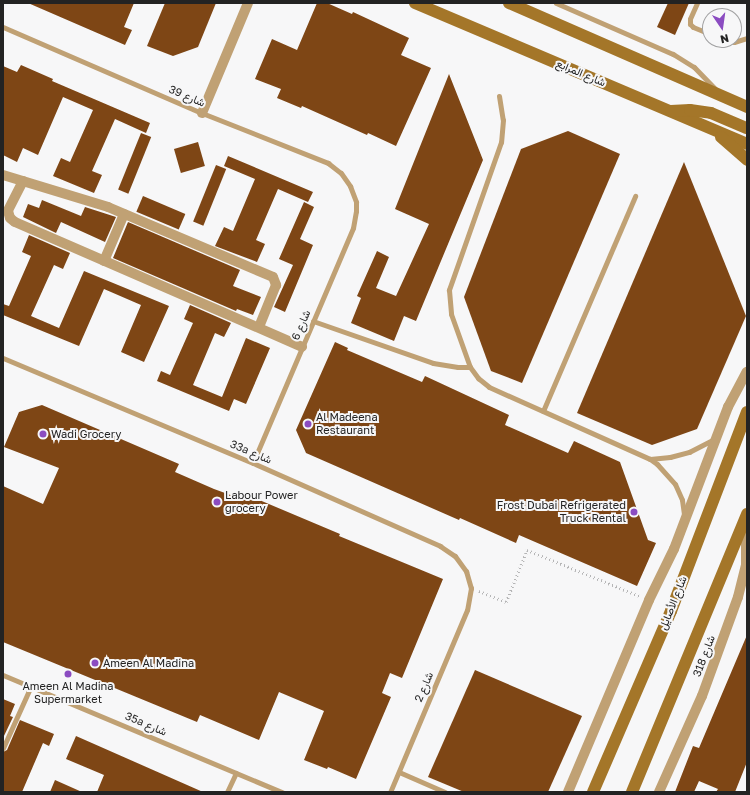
<!DOCTYPE html>
<html>
<head>
<meta charset="utf-8">
<style>
	body { margin:0 }
	#map { position:relative; width:750px; height:795px; overflow:hidden; background:#f7f7f8; font-family:"Golos Text",Vazirmatn,sans-serif }
	div>[style] { position:absolute }
	.building>* { inset:0; background:#7e4615; transform-origin:0 0 }
	.path>* { height:2.5px; margin-top:-1.25px; transform-origin:0; background:repeating-linear-gradient(90deg,#b5b5b6 0 1px,transparent 0 4px) }
	.lane>* { height:5px; margin:-2.5px; padding:0 2.5px; transform-origin:2.5px; border-radius:2.5px; background:#c0a174 }
	.street>* { height:10px; margin:-5px; padding:0 5px; transform-origin:5px; border-radius:5px; background:#c0a174 }
	.secondary>* { height:12px; margin:-6px; padding:0 6px; transform-origin:6px; border-radius:6px; background:#a47629 }
	.dots>* { width:11px; height:11px; translate:-50% -50%; box-sizing:border-box; border:2px solid #f7f7f8; border-radius:50% }
	span { translate:-50% -50%; white-space:nowrap; text-align:center; line-height:1.15; -webkit-text-stroke:4px #f7f7f8; paint-order:stroke }
	.street-label { font-size:11px; color:#232323 }
	.poi-label { font-size:11px; color:#232323 }
	.left { translate:0 -50%; text-align:left }
	.right { translate:-100% -50%; text-align:right }
	.frame { position:absolute; inset:0; border:4px solid #232323; pointer-events:none }
	.north { position:absolute; left:702px; top:8px; width:40px; height:40px; box-sizing:border-box; background:#f7f7f8; border:1px solid #a2a2a3; border-radius:50%; rotate:167deg; font-size:11px; font-weight:700; line-height:16px; text-align:center; color:#232323 }
	.north::after { content:''; display:block; margin:auto; width:14px; height:18px; background:#8b4cc1; clip-path:polygon(50% 0,100% 100%,50% 72%,0 100%) }
</style>
</head>
<body>
<div id="map">
	<div class="building">
		<div style="clip-path:polygon(28px 3px,134px 3px,124px 27px,132px 30px,125px 45px)"></div>
		<div style="clip-path:polygon(165px 3px,216px 3px,198px 47px,173px 56px,147px 46px)"></div>
		<div style="clip-path:polygon(317px 3px,327px 3px,352px 14px,353px 12px,409px 38px,401px 55px,431px 68px,396px 146px,368px 133px,367px 135px,302px 106px,301px 108px,277px 98px,281px 89px,255px 79px,272px 39px,297px 50px)"></div>
		<div style="clip-path:polygon(668px 3px,689px 3px,675px 35px,657px 27px)"></div>
		<div style="clip-path:polygon(21px 65px,53px 79px,52px 81px,150px 123px,146px 133px,115px 119px,92px 171px,102px 175px,94px 193px,53px 176px,61px 158px,70px 162px,93px 110px,63px 97px,38px 155px,23px 148px,17px 162px,3px 155px,3px 66px,17px 72px)"></div>
		<div style="clip-path:polygon(449px 74px,483px 160px,416px 321px,404px 316px,394px 341px,351px 323px,361px 298px,357px 296px,377px 251px,389px 257px,376px 288px,396px 296px,429px 224px,395px 209px)"></div>
		<div style="clip-path:polygon(568px 131px,620px 154px,522px 383px,491px 371px,464px 297px,521px 149px)"></div>
		<div style="left:141px;top:133px;width:11px;height:61px;rotate:22deg"></div>
		<div style="left:198px;top:142px;width:25px;height:25px;rotate:74deg"></div>
		<div style="clip-path:polygon(228px 156px,313px 192px,308px 202px,278px 189px,256px 240px,265px 244px,257px 262px,215px 246px,224px 227px,233px 231px,255px 179px,224px 166px)"></div>
		<div style="clip-path:polygon(684px 162px,746px 316px,697px 429px,652px 445px,577px 413px)"></div>
		<div style="left:216px;top:165px;width:11px;height:61px;rotate:22deg"></div>
		<div style="left:143px;top:196px;width:46px;height:17px;rotate:23deg"></div>
		<div style="clip-path:polygon(42px 200px,81px 216px,85px 207px,116px 217px,105px 242px,61px 222px,56px 233px,23px 217px,28px 204px,39px 208px)"></div>
		<div style="clip-path:polygon(304px 202px,314px 207px,300px 239px,313px 245px,285px 312px,274px 307px,293px 265px,279px 259px)"></div>
		<div style="clip-path:polygon(128px 222px,240px 270px,233px 286px,261px 297px,253px 315px,237px 309px,236px 311px,113px 258px)"></div>
		<div style="clip-path:polygon(29px 235px,70px 253px,63px 269px,54px 265px,31px 316px,59px 328px,84px 271px,169px 306px,144px 362px,121px 352px,141px 305px,104px 289px,79px 346px,3px 315px,3px 304px,9px 306px,31px 256px,22px 252px)"></div>
		<div style="clip-path:polygon(190px 305px,231px 323px,224px 337px,215px 333px,193px 385px,222px 397px,246px 338px,270px 348px,246px 404px,234px 399px,229px 411px,157px 381px,161px 371px,170px 375px,193px 323px,184px 319px)"></div>
		<div style="clip-path:polygon(335px 342px,348px 348px,347px 350px,422px 382px,425px 376px,509px 415px,505px 425px,568px 453px,574px 441px,620px 462px,648px 540px,656px 543px,637px 586px,519px 535px,516px 543px,460px 518px,459px 520px,306px 453px,296px 430px)"></div>
		<div style="clip-path:polygon(42px 405px,179px 464px,175px 472px,214px 489px,236px 497px,238px 491px,340px 534px,339px 536px,443px 579px,402px 678px,390px 673px,382px 693px,391px 697px,356px 779px,328px 767px,327px 769px,304px 760px,324px 711px,279px 692px,259px 740px,200px 715px,197px 722px,3px 642px,3px 486px,43px 504px,59px 468px,4px 447px,19px 412px)"></div>
		<div style="clip-path:polygon(747px 635px,747px 762px,735px 792px,716px 792px,718px 789px,699px 781px,694px 792px,675px 792px,693px 746px,699px 748px)"></div>
		<div style="clip-path:polygon(475px 670px,582px 716px,548px 792px,464px 792px,428px 777px)"></div>
		<div style="clip-path:polygon(3px 699px,15px 704px,10px 716px,13px 717px,3px 738px)"></div>
		<div style="clip-path:polygon(20px 720px,54px 734px,49px 746px,43px 743px,22px 792px,3px 792px,3px 752px,7px 750px)"></div>
		<div style="clip-path:polygon(76px 736px,203px 792px,97px 792px,104px 775px,66px 759px)"></div>
		<div style="clip-path:polygon(55px 780px,82px 792px,50px 792px)"></div>
	</div>
	<div class="path">
		<div style="left:479px;top:591px;width:29px;rotate:22deg"></div>
		<div style="left:506px;top:602px;width:56px;rotate:-68deg"></div>
		<div style="left:527px;top:550px;width:122px;rotate:22.2deg"></div>
	</div>
	<div class="lane">
		<div style="left:556px;top:3px;width:128px;rotate:23.6deg"></div>
		<div style="left:673px;top:54px;width:25px;rotate:32deg"></div>
		<div style="left:694px;top:67px;width:30px;rotate:46deg"></div>
		<div style="left:697px;top:3px;width:17px;rotate:114deg"></div>
		<div style="left:690px;top:19px;width:5px;rotate:90deg"></div>
		<div style="left:690px;top:24px;width:4px;rotate:45deg"></div>
		<div style="left:693px;top:27px;width:18px;rotate:22deg"></div>
		<div style="left:3px;top:27px;width:217px;rotate:23.4deg"></div>
		<div style="left:202px;top:113px;width:136px;rotate:21.6deg"></div>
		<div style="left:328px;top:163px;width:16px;rotate:38deg"></div>
		<div style="left:341px;top:173px;width:16px;rotate:55deg"></div>
		<div style="left:350px;top:186px;width:17px;rotate:69deg"></div>
		<div style="left:356px;top:202px;width:9px;rotate:90deg"></div>
		<div style="left:356px;top:211px;width:17px;rotate:100deg"></div>
		<div style="left:353px;top:228px;width:255px;rotate:113.1deg"></div>
		<div style="left:723px;top:40px;width:11px;rotate:10deg"></div>
		<div style="left:734px;top:42px;width:14px;rotate:-17deg"></div>
		<div style="left:499px;top:96px;width:24px;rotate:81deg"></div>
		<div style="left:503px;top:120px;width:22px;rotate:95deg"></div>
		<div style="left:501px;top:142px;width:157px;rotate:109.4deg"></div>
		<div style="left:449px;top:290px;width:24px;rotate:85deg"></div>
		<div style="left:451px;top:314px;width:56px;rotate:70.3deg"></div>
		<div style="left:470px;top:367px;width:14px;rotate:54deg"></div>
		<div style="left:478px;top:378px;width:14px;rotate:39deg"></div>
		<div style="left:489px;top:387px;width:176px;rotate:24.1deg"></div>
		<div style="left:650px;top:459px;width:9px;rotate:36deg"></div>
		<div style="left:657px;top:464px;width:27px;rotate:48deg"></div>
		<div style="left:675px;top:484px;width:17px;rotate:66deg"></div>
		<div style="left:682px;top:500px;width:15px;rotate:82deg"></div>
		<div style="left:313px;top:321px;width:127px;rotate:19.3deg"></div>
		<div style="left:433px;top:363px;width:25px;rotate:9deg"></div>
		<div style="left:458px;top:367px;width:12px"></div>
		<div style="left:3px;top:358px;width:271px;rotate:22.8deg"></div>
		<div style="left:253px;top:463px;width:205px;rotate:23.9deg"></div>
		<div style="left:440px;top:546px;width:18px;rotate:34deg"></div>
		<div style="left:455px;top:556px;width:19px;rotate:54deg"></div>
		<div style="left:466px;top:571px;width:18px;rotate:74deg"></div>
		<div style="left:471px;top:588px;width:22px;rotate:100deg"></div>
		<div style="left:467px;top:610px;width:198px;rotate:112.9deg"></div>
		<div style="left:543px;top:411px;width:234px;rotate:-66.8deg"></div>
		<div style="left:650px;top:459px;width:20px;rotate:-6deg"></div>
		<div style="left:670px;top:457px;width:20px;rotate:-15deg"></div>
		<div style="left:689px;top:452px;width:29px;rotate:-27deg"></div>
		<div style="left:3px;top:675px;width:303px;rotate:22.8deg"></div>
		<div style="left:3px;top:748px;width:68px;rotate:-65.7deg"></div>
		<div style="left:399px;top:772px;width:50px;rotate:23.5deg"></div>
		<div style="left:227px;top:792px;width:21px;rotate:-65deg"></div>
	</div>
	<div class="street">
		<div style="left:202px;top:113px;width:119px;rotate:-67.3deg"></div>
		<div style="left:3px;top:175px;width:110px;rotate:16.9deg"></div>
		<div style="left:108px;top:207px;width:179px;rotate:23deg"></div>
		<div style="left:273px;top:277px;width:9px;rotate:69deg"></div>
		<div style="left:276px;top:285px;width:45px;rotate:112deg"></div>
		<div style="left:23px;top:181px;width:34px;rotate:117deg"></div>
		<div style="left:8px;top:211px;width:7px;rotate:74deg"></div>
		<div style="left:10px;top:218px;width:6px;rotate:39deg"></div>
		<div style="left:15px;top:222px;width:313px;rotate:23.5deg"></div>
		<div style="left:104px;top:261px;width:51px;rotate:-66.9deg"></div>
		<div style="left:568px;top:792px;width:208px;rotate:-67.1deg"></div>
		<div style="left:649px;top:600px;width:57px;rotate:-63.9deg"></div>
		<div style="left:674px;top:549px;width:152px;rotate:-69.2deg"></div>
		<div style="left:728px;top:407px;width:40px;rotate:-62deg"></div>
		<div style="left:659px;top:792px;width:105px;rotate:-65.9deg"></div>
		<div style="left:702px;top:696px;width:105px;rotate:-70deg"></div>
		<div style="left:738px;top:597px;width:32px;rotate:-76deg"></div>
		<div style="left:746px;top:566px;width:30px;rotate:-90deg"></div>
		<div style="left:746px;top:536px;width:15px;rotate:-98deg"></div>
	</div>
	<div class="secondary">
		<div style="left:415px;top:3px;width:361px;rotate:23deg"></div>
		<div style="left:509px;top:3px;width:260px;rotate:23.6deg"></div>
		<div style="left:671px;top:111px;width:19px;rotate:-3deg"></div>
		<div style="left:690px;top:110px;width:21px;rotate:8deg"></div>
		<div style="left:711px;top:113px;width:39px;rotate:23deg"></div>
		<div style="left:721px;top:137px;width:35px;rotate:41deg"></div>
		<div style="left:593px;top:792px;width:197px;rotate:-66.7deg"></div>
		<div style="left:671px;top:611px;width:213px;rotate:-69.1deg"></div>
		<div style="left:632px;top:792px;width:301px;rotate:-67.5deg"></div>
	</div>
	<div class="dots">
		<div style="left:308px;top:424px;background:#8b4cc1"></div>
		<div style="left:43px;top:434px;background:#8b4cc1"></div>
		<div style="left:217px;top:502px;background:#8b4cc1"></div>
		<div style="left:634px;top:512px;background:#8b4cc1"></div>
		<div style="left:95px;top:663px;background:#8b4cc1"></div>
		<div style="left:68px;top:674px;background:#8b4cc1"></div>
	</div>
	<div class="street-label">
		<span style="left:581px;top:73px;rotate:23deg">شارع المرابع</span>
		<span style="left:187px;top:96px;rotate:23deg">شارع 39</span>
		<span style="left:301px;top:325px;rotate:-67deg">شارع 6</span>
		<span style="left:251px;top:452px;rotate:23deg">33a شارع</span>
		<span style="left:673px;top:603px;rotate:-68deg">شارع الأصايل</span>
		<span style="left:704px;top:656px;rotate:-69deg">شارع 318</span>
		<span style="left:424px;top:687px;rotate:-67deg">شارع 2</span>
		<span style="left:146px;top:724px;rotate:23deg">35a شارع</span>
	</div>
	<div class="poi-label">
		<span class="left" style="left:316px;top:424px">Al Madeena<br>Restaurant</span>
		<span class="left" style="left:51px;top:434px">Wadi Grocery</span>
		<span class="left" style="left:225px;top:502px">Labour Power<br>grocery</span>
		<span class="right" style="left:626px;top:512px">Frost Dubai Refrigerated<br>Truck Rental</span>
		<span class="left" style="left:103px;top:663px">Ameen Al Madina</span>
		<span style="left:68px;top:693px">Ameen Al Madina<br>Supermarket</span>
	</div>
	<div class="frame"></div>
	<div class="north">N</div>
</div>
</body>
</html>
